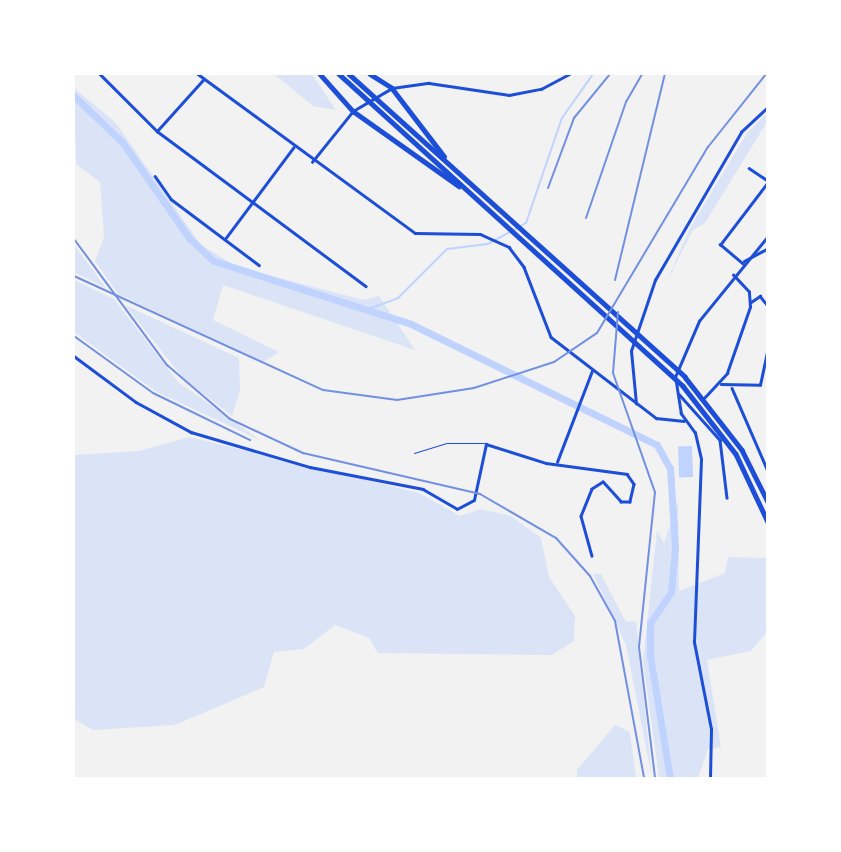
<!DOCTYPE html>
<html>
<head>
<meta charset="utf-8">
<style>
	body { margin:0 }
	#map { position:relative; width:841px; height:852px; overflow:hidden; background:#f2f2f2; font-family:"Roboto Condensed",sans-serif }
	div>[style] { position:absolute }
	.green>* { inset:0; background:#dbe4f7 }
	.water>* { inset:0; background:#bfd3fe; transform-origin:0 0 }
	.stream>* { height:2px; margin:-1px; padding:0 1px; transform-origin:1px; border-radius:1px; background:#bfd3fe }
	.river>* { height:7px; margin:-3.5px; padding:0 3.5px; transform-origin:3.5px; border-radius:3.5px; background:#bfd3fe }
	.service>* { height:1px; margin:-0.5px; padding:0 0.5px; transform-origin:0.5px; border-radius:0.5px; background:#1d4ed8 }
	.minor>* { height:2.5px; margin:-1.25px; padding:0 1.25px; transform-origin:1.25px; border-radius:1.25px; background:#1d4ed8 }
	.tertiary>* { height:2.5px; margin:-1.25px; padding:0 1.25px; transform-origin:1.25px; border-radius:1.25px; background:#1d4ed8 }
	.trunk>* { height:4.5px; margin:-2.25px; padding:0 2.25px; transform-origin:2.25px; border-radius:2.25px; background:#1d4ed8 }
	.rail>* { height:2px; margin:-1px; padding:0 1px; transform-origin:1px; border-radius:1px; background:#7290e2 }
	span { translate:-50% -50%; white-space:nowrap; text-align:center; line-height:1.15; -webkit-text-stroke:6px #fff; paint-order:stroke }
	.frame { position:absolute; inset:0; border:75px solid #fff; pointer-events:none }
</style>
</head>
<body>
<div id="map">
	<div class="green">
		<div style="clip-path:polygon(274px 74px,312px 74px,336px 110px,313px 106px)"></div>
		<div style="clip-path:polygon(74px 88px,116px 123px,201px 245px,240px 268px,364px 300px,379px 296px,415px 350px,223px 285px,213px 320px,279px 352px,263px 362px,118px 294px,95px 261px,104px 237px,100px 182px,76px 164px)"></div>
		<div style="clip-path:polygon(767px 113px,767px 122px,705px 223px,693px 230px,665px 285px,691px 226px,747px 133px)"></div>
		<div style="clip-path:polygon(74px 245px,89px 265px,106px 288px,74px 272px)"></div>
		<div style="clip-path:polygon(74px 280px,114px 299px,178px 382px,260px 440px,155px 391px,74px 332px)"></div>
		<div style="clip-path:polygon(125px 305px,239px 358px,240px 390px,232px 416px,183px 378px)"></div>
		<div style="clip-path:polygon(190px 437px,419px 493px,460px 516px,481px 509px,511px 516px,541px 538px,549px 577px,575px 616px,574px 641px,552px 655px,378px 653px,369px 638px,335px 625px,304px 649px,274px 652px,264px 687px,175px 725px,93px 730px,74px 719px,74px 455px,139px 451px)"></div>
		<div style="clip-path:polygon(678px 501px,679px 591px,725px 573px,728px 557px,767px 558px,767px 632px,751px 651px,707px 660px,721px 747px,708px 749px,698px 778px,659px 778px,643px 661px,657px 531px,664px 543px)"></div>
		<div style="clip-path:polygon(593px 574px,601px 574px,626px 622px,636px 621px,652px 778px,626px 645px)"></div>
		<div style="clip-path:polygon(615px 725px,630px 732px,636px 778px,577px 778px,577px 770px)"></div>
	</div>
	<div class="water">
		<div style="left:692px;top:446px;width:31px;height:14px;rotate:88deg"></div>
	</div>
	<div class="stream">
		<div style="left:371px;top:308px;width:29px;rotate:-20deg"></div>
		<div style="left:398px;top:298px;width:69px;rotate:-45deg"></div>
		<div style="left:447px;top:249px;width:41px;rotate:-7deg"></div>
		<div style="left:488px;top:244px;width:43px;rotate:-28.9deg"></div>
		<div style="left:526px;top:223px;width:111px;rotate:-71.1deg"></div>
		<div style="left:562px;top:118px;width:54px;rotate:-54.8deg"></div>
	</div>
	<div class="river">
		<div style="left:74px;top:96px;width:68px;rotate:43.8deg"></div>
		<div style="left:123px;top:143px;width:116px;rotate:55.2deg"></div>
		<div style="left:189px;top:238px;width:34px;rotate:43deg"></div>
		<div style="left:214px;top:261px;width:207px;rotate:17.7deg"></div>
		<div style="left:411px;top:324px;width:274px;rotate:26.2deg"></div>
		<div style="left:657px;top:445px;width:26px;rotate:61deg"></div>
		<div style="left:670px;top:468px;width:80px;rotate:86.4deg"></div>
		<div style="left:675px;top:548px;width:44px;rotate:95.2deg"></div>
		<div style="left:671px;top:592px;width:37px;rotate:124deg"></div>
		<div style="left:650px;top:623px;width:32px;rotate:90deg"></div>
		<div style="left:650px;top:655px;width:125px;rotate:80.8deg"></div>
	</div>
	<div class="service">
		<div style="left:414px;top:453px;width:34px;rotate:-17deg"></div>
		<div style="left:447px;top:443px;width:37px"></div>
	</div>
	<div class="minor">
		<div style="left:100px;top:74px;width:81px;rotate:45deg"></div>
		<div style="left:157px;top:131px;width:260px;rotate:36.6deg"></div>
		<div style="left:157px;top:131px;width:70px;rotate:-47.9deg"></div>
		<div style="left:749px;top:168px;width:23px;rotate:34deg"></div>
		<div style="left:155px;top:176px;width:28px;rotate:55deg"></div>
		<div style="left:171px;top:199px;width:110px;rotate:36.9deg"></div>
		<div style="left:225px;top:239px;width:114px;rotate:-53.2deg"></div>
		<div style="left:744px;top:261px;width:27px;rotate:-28deg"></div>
		<div style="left:743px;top:264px;width:30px;rotate:-140deg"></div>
		<div style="left:720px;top:245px;width:79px;rotate:-52.7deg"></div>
		<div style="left:751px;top:302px;width:11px;rotate:-34deg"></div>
		<div style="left:760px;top:296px;width:13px;rotate:51deg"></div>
		<div style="left:74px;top:356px;width:77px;rotate:36.6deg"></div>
		<div style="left:136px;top:402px;width:63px;rotate:28.6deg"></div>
		<div style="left:191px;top:432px;width:124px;rotate:16.4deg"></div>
		<div style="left:310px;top:467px;width:115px;rotate:11deg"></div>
		<div style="left:423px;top:489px;width:39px;rotate:30deg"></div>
		<div style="left:457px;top:509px;width:19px;rotate:-28deg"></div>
		<div style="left:474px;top:500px;width:57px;rotate:-77.9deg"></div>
		<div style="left:486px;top:444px;width:63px;rotate:17.6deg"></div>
		<div style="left:546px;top:463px;width:82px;rotate:7.7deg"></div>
		<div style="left:627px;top:474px;width:12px;rotate:55deg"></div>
		<div style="left:634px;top:484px;width:18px;rotate:103deg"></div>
		<div style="left:630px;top:502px;width:9px;rotate:180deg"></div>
		<div style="left:621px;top:502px;width:27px;rotate:-132deg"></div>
		<div style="left:603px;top:482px;width:13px;rotate:148deg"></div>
		<div style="left:592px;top:489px;width:29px;rotate:112deg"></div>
		<div style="left:581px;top:516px;width:41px;rotate:74.6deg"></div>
		<div style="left:721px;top:384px;width:39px;rotate:1deg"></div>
		<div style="left:760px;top:385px;width:40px;rotate:-78deg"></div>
		<div style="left:732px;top:388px;width:90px;rotate:66.6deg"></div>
		<div style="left:679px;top:394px;width:62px;rotate:48.3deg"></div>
		<div style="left:720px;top:440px;width:58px;rotate:83.1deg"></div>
		<div style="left:636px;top:404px;width:53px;rotate:-95.4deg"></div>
		<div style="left:631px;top:351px;width:75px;rotate:-71.3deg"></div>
		<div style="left:655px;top:280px;width:171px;rotate:-59.8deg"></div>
		<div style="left:741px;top:132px;width:37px;rotate:-43deg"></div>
		<div style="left:557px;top:462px;width:97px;rotate:-69deg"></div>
	</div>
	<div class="tertiary">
		<div style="left:198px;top:74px;width:269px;rotate:36.2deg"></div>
		<div style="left:415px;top:233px;width:65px;rotate:0.9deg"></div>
		<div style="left:480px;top:234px;width:32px;rotate:24deg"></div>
		<div style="left:509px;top:247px;width:25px;rotate:53deg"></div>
		<div style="left:524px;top:267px;width:75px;rotate:68.9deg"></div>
		<div style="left:551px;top:337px;width:133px;rotate:37.6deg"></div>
		<div style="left:656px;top:418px;width:28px;rotate:6deg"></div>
		<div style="left:312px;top:162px;width:65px;rotate:-51.2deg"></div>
		<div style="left:353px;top:111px;width:45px;rotate:-30.5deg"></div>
		<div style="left:392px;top:88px;width:37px;rotate:-8deg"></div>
		<div style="left:429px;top:83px;width:81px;rotate:8.5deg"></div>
		<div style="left:509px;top:95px;width:33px;rotate:-11deg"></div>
		<div style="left:541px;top:89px;width:32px;rotate:-28deg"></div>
		<div style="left:704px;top:398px;width:34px;rotate:-47deg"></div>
		<div style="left:727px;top:373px;width:70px;rotate:-70.8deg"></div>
		<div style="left:750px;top:307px;width:15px;rotate:-94deg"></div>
		<div style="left:749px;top:292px;width:23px;rotate:-133deg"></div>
		<div style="left:710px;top:778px;width:49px;rotate:-88.8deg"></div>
		<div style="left:711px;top:729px;width:89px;rotate:-101.1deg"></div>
		<div style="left:694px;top:642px;width:183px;rotate:-87.8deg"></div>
		<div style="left:701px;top:459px;width:27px;rotate:-103deg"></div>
		<div style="left:695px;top:433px;width:24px;rotate:-126deg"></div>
		<div style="left:681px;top:414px;width:37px;rotate:-99deg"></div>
		<div style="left:675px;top:377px;width:61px;rotate:-66.8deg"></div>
		<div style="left:699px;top:321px;width:109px;rotate:-50.9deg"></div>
	</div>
	<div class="trunk">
		<div style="left:320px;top:74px;width:50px;rotate:48.3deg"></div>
		<div style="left:353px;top:111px;width:130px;rotate:35.3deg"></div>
		<div style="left:339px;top:74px;width:464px;rotate:42.2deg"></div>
		<div style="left:683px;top:386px;width:86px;rotate:52.1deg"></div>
		<div style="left:736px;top:454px;width:75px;rotate:64.8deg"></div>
		<div style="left:349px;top:74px;width:452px;rotate:42deg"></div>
		<div style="left:685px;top:377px;width:93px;rotate:52deg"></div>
		<div style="left:742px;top:450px;width:58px;rotate:63.4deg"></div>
		<div style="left:370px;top:74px;width:26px;rotate:32deg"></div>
		<div style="left:392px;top:88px;width:86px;rotate:52.6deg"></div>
	</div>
	<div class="rail">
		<div style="left:548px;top:188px;width:75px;rotate:-69.6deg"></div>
		<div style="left:574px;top:118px;width:57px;rotate:-50.7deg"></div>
		<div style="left:586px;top:218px;width:123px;rotate:-71deg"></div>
		<div style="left:626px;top:102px;width:32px;rotate:-60deg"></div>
		<div style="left:74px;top:239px;width:157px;rotate:53.6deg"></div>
		<div style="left:167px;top:365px;width:83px;rotate:40.6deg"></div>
		<div style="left:230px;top:419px;width:81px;rotate:25deg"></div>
		<div style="left:303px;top:453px;width:182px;rotate:13deg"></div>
		<div style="left:480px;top:494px;width:88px;rotate:30.1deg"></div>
		<div style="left:556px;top:538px;width:51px;rotate:48.2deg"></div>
		<div style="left:590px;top:576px;width:51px;rotate:60.9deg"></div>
		<div style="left:615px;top:621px;width:160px;rotate:79.5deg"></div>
		<div style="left:74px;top:276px;width:274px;rotate:24.6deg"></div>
		<div style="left:323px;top:390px;width:75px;rotate:7.7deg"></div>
		<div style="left:397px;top:400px;width:78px;rotate:-8.9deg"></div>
		<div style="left:474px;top:388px;width:84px;rotate:-18deg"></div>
		<div style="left:554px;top:362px;width:52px;rotate:-34deg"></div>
		<div style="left:597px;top:333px;width:217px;rotate:-59.2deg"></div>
		<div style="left:708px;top:147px;width:93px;rotate:-51.5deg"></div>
		<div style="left:615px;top:280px;width:212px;rotate:-76.4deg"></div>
		<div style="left:618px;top:312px;width:61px;rotate:94.7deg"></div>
		<div style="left:613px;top:373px;width:126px;rotate:70.6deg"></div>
		<div style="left:655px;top:492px;width:156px;rotate:95.9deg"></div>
		<div style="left:639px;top:647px;width:132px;rotate:83deg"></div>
		<div style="left:74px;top:336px;width:97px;rotate:35.8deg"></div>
		<div style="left:153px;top:393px;width:108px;rotate:25.9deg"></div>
	</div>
	<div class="frame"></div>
</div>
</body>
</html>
